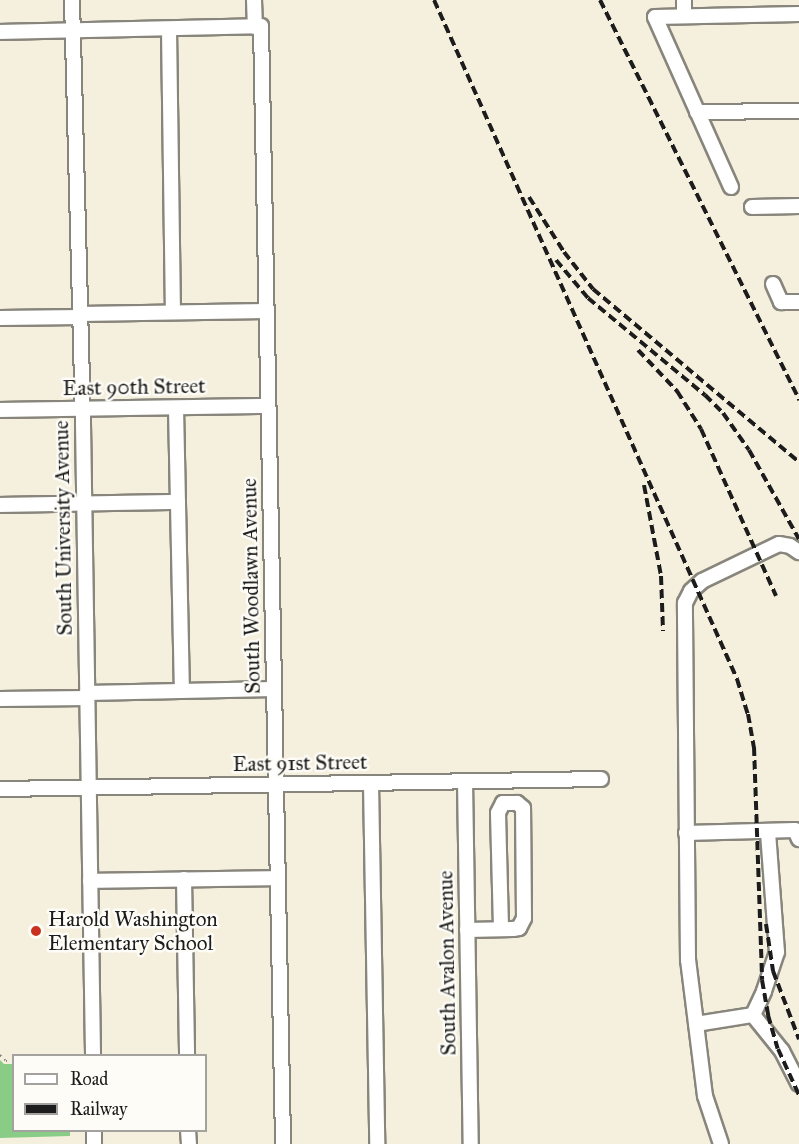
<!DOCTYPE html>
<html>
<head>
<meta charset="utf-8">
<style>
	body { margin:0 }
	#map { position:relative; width:799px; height:1144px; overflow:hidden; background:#f5efdd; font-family:"IM FELL Great Primer",serif }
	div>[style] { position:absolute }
	.green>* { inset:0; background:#88cc85 }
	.path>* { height:2px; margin-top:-1px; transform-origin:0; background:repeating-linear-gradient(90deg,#88867c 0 1.5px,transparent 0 6px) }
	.roads { filter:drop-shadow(2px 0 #88867c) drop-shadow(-2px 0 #88867c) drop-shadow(0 2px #88867c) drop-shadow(0 -2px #88867c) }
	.minor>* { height:14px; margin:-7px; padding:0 7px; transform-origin:7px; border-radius:7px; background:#fff }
	.rail>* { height:4px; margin-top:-2px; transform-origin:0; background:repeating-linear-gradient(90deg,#1c1c1c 0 9px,transparent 0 13.5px) }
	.dots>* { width:16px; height:16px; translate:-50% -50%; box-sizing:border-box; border:3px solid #fdfcf7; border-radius:50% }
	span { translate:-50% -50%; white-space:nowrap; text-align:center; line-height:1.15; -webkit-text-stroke:5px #fdfcf7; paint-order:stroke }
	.street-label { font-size:21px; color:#1c1c1c }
	.poi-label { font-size:21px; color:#1c1c1c }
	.left { translate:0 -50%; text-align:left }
	.legend { position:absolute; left:12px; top:1054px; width:195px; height:78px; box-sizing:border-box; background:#fdfcf7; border:2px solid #a3a29f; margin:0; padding:8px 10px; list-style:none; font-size:18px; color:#1c1c1c }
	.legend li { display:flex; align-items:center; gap:12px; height:30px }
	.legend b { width:30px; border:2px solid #a3a29f }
</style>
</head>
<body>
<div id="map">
	<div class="green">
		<div style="clip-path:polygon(0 1060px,4px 1064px,13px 1064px,14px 1130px,70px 1131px,70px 1136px,0 1138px)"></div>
	</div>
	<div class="path">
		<div style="left:0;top:1055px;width:8px;rotate:45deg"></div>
		<div style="left:6px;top:1061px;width:8px"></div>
	</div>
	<div class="roads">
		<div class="minor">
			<div style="left:72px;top:0;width:424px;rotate:88.5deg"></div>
			<div style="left:83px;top:424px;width:632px;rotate:89.09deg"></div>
			<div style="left:254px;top:0;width:27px;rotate:88deg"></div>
			<div style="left:684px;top:0;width:16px;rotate:90deg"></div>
			<div style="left:169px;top:29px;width:283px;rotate:89.2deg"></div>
			<div style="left:0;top:32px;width:261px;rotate:-1.3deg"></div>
			<div style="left:261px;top:26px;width:1118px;rotate:88.87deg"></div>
			<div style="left:697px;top:112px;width:102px;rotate:-0.6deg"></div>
			<div style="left:731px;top:187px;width:186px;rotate:-114.1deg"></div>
			<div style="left:655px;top:17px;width:144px;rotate:-1.2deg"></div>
			<div style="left:752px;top:207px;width:47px;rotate:-1.2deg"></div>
			<div style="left:773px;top:284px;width:20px;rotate:66deg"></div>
			<div style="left:781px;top:302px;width:18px"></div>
			<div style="left:80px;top:314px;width:186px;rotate:-0.9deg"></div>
			<div style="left:0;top:318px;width:80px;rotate:-0.7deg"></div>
			<div style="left:176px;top:408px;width:283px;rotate:88.8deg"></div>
			<div style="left:0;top:410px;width:268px;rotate:-0.9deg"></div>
			<div style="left:0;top:505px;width:178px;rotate:-1deg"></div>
			<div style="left:87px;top:693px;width:187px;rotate:-1.2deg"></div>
			<div style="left:0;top:699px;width:87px;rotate:-0.7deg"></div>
			<div style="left:465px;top:781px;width:363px;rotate:89.1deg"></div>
			<div style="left:371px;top:783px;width:361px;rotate:89deg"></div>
			<div style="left:0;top:789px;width:601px;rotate:-0.95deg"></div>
			<div style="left:686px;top:833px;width:109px;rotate:-1.6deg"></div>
			<div style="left:795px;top:830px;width:10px;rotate:66deg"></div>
			<div style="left:184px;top:879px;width:177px;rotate:89deg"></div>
			<div style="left:90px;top:881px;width:188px;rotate:-0.9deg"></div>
			<div style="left:467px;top:930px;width:46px;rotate:-1.2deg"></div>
			<div style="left:513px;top:929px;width:6px;rotate:-9deg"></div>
			<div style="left:519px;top:928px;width:11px;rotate:-63deg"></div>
			<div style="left:524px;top:918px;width:110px;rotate:-90.5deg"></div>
			<div style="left:523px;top:808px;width:8px;rotate:-140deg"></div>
			<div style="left:517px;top:803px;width:14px;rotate:180deg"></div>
			<div style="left:503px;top:803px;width:11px;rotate:117deg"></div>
			<div style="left:498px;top:813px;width:116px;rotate:88.5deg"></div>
			<div style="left:753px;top:1015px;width:46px;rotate:51.1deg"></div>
			<div style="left:782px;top:1051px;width:37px;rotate:63deg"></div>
			<div style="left:696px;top:1024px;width:58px;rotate:-9deg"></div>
			<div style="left:753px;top:1015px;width:26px;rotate:-65deg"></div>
			<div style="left:764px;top:991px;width:41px;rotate:-71.6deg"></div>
			<div style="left:777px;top:952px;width:121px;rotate:-94.3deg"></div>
			<div style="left:94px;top:1130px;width:14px;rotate:90deg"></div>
			<div style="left:188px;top:1130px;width:14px;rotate:86deg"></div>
			<div style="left:721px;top:1144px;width:51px;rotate:-108.4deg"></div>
			<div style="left:705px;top:1096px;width:137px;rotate:-97.1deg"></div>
			<div style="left:688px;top:960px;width:357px;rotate:-90.5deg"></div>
			<div style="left:685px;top:603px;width:13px;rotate:-63deg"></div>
			<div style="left:691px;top:591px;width:15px;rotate:-42deg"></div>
			<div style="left:702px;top:581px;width:85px;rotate:-25.7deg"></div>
			<div style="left:779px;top:544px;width:11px;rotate:10deg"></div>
			<div style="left:790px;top:546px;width:11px;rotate:34deg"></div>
		</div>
	</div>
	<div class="rail">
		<div style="left:434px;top:0;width:744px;rotate:65.95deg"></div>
		<div style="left:737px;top:679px;width:37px;rotate:73deg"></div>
		<div style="left:748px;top:714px;width:34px;rotate:80deg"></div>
		<div style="left:754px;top:747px;width:233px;rotate:88deg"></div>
		<div style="left:762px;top:980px;width:36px;rotate:80deg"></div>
		<div style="left:768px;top:1015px;width:35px;rotate:74deg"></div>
		<div style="left:778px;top:1049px;width:51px;rotate:65.5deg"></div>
		<div style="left:600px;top:0;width:447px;rotate:63.5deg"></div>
		<div style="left:529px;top:197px;width:65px;rotate:57.5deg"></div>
		<div style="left:564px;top:252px;width:47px;rotate:51.9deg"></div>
		<div style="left:593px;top:289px;width:269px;rotate:40deg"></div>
		<div style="left:556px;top:260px;width:50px;rotate:49.9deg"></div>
		<div style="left:588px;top:298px;width:152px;rotate:39.7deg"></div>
		<div style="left:705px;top:395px;width:25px;rotate:45deg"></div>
		<div style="left:723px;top:413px;width:45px;rotate:54.9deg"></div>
		<div style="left:749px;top:450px;width:102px;rotate:60.7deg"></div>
		<div style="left:638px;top:350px;width:57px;rotate:46.4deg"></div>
		<div style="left:677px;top:391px;width:45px;rotate:57.7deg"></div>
		<div style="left:701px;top:429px;width:183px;rotate:65.8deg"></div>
		<div style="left:644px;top:485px;width:93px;rotate:79.4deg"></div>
		<div style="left:661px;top:576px;width:55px;rotate:87.9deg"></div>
		<div style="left:766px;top:924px;width:48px;rotate:81.5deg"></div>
		<div style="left:773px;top:971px;width:73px;rotate:69.1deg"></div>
	</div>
	<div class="dots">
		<div style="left:36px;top:931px;background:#c8321e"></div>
	</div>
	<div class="street-label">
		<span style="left:134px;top:387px;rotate:-1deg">East 90th Street</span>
		<span style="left:63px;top:528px;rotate:-91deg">South University Avenue</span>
		<span style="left:251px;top:586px;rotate:-91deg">South Woodlawn Avenue</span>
		<span style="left:300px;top:763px;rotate:-1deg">East 91st Street</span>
		<span style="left:447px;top:963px;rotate:-91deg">South Avalon Avenue</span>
	</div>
	<div class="poi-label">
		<span class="left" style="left:48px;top:931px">Harold Washington<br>Elementary School</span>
	</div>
	<ul class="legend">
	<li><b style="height:8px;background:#fff"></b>Road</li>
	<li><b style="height:8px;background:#1c1c1c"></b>Railway</li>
	</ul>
</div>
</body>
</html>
